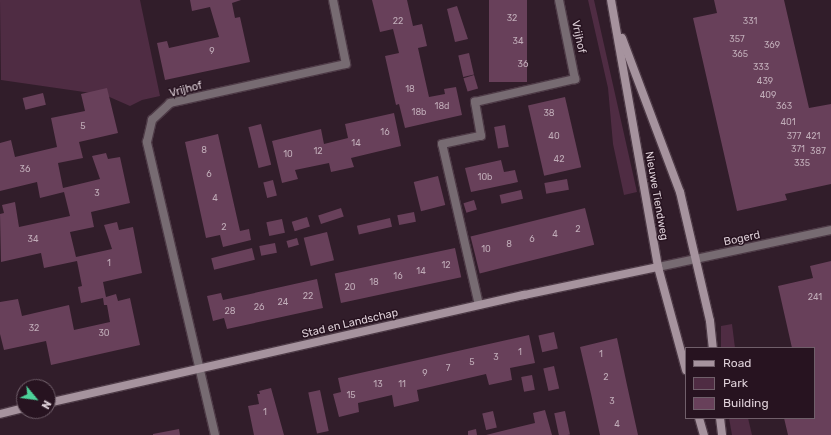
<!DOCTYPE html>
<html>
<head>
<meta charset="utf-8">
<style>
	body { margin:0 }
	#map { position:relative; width:831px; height:435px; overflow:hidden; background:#311d2a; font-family:Rubik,sans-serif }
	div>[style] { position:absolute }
	.green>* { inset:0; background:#4f2c43 }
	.building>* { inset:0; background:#68405a; transform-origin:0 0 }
	.roads { filter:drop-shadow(1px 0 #4d3a46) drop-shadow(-1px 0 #4d3a46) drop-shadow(0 1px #4d3a46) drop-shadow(0 -1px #4d3a46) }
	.lane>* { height:8px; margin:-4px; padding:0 4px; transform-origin:4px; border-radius:4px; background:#776b72 }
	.street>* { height:8px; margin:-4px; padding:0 4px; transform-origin:4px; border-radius:4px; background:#776b72 }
	.secondary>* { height:8px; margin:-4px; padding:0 4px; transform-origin:4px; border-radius:4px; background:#a6939e }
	span { translate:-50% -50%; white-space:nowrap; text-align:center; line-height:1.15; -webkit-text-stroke:3px #271320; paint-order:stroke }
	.number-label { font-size:9px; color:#c0acb8 }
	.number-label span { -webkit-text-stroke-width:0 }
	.street-label { font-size:11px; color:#ded0d8 }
	.legend { position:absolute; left:685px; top:347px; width:130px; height:72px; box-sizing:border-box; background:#271320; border:1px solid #705f6a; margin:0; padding:5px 7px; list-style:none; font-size:12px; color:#ded0d8 }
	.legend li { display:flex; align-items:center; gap:8px; height:20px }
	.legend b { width:20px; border:1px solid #705f6a }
	.north { position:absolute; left:16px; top:379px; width:40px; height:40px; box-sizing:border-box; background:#271320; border:1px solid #705f6a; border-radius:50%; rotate:119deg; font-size:11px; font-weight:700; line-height:16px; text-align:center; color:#ded0d8 }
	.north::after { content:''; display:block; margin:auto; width:14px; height:18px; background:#4dd39a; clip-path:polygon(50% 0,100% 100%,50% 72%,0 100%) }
</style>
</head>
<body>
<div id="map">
	<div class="green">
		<div style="clip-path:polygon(0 0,140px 0,160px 96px,142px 100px,130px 106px,105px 95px,1px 80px)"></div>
		<div style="clip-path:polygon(588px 0,594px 0,637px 192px,624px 195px,613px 144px,608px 88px)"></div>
		<div style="clip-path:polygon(732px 324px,735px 348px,721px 348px,721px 326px)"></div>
		<div style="clip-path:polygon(729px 418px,748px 418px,752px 435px,732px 435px)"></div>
	</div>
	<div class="building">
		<div style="clip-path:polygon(190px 0,241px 0,232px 3px,235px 18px,240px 17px,250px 62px,165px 80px,157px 43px,167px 41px,169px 48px,219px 37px,210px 7px,192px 11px)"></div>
		<div style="clip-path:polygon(372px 0,407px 0,413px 26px,422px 24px,427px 46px,418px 48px,429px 97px,445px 94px,444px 89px,456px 87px,462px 115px,405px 128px,399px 104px,396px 105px,385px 56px,399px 53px,393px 29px,380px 32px)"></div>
		<div style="left:489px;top:0;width:38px;height:82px"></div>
		<div style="clip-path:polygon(714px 0,784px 0,809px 108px,831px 104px,831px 184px,785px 194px,787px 200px,737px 211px,693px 18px,717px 13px)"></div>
		<div style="clip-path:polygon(457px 6px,468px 39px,455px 42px,447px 9px)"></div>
		<div style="left:469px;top:53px;width:22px;height:11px;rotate:77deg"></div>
		<div style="left:474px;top:75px;width:14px;height:11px;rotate:73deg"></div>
		<div style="clip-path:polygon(107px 88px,118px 133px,79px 142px,83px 158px,58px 163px,63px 188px,100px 179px,92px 156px,106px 153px,108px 159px,120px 157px,130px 203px,91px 212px,94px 227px,70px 232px,76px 257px,112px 249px,104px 225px,117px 222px,119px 230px,133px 227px,142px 273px,103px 282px,106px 297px,116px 294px,118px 301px,130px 298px,140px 345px,51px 365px,46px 341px,4px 350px,0 334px,0 302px,18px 299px,22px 316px,69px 305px,74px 330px,110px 322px,107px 305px,104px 305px,103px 298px,81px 303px,78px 287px,82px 286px,77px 261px,44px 268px,41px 253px,1px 262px,0 214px,4px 213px,2px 205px,15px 202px,19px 227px,70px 216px,64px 192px,40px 198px,37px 182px,0 191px,0 143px,11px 140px,15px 157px,57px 147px,51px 118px,85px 111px,81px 94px)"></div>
		<div style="left:43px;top:93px;width:12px;height:21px;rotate:76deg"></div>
		<div style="left:565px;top:97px;width:72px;height:38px;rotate:77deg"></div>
		<div style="clip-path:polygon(394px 113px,401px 146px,351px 158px,354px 167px,331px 172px,329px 163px,295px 170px,298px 179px,282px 183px,272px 141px,321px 129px,324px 144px,348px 138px,345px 124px)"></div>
		<div style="left:261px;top:124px;width:42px;height:13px;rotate:76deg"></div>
		<div style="left:505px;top:125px;width:22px;height:11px;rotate:80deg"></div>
		<div style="clip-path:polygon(218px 134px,240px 231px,249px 229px,251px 240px,223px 247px,220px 235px,206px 238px,185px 142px)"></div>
		<div style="clip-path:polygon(501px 160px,504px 172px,515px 170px,518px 182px,471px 192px,465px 168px)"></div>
		<div style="left:438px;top:176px;width:30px;height:25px;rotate:76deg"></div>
		<div style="left:567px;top:179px;width:11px;height:23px;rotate:80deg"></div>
		<div style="left:273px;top:180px;width:16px;height:10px;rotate:76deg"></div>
		<div style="left:521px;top:190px;width:9px;height:22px;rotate:77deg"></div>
		<div style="left:474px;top:200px;width:10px;height:11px;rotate:73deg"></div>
		<div style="left:341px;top:208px;width:9px;height:24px;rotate:72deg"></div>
		<div style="left:585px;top:208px;width:38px;height:118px;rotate:76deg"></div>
		<div style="left:414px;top:212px;width:10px;height:17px;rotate:79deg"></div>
		<div style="left:307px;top:217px;width:10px;height:16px;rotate:73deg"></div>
		<div style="left:390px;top:218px;width:9px;height:34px;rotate:77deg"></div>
		<div style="left:282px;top:219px;width:14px;height:16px;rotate:78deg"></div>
		<div style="left:327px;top:232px;width:29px;height:24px;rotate:76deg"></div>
		<div style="left:297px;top:238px;width:7px;height:11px;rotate:74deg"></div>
		<div style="left:275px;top:243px;width:10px;height:16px;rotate:79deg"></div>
		<div style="left:252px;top:248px;width:12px;height:42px;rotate:76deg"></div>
		<div style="left:455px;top:248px;width:30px;height:123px;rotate:78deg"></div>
		<div style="clip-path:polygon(831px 261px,831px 435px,788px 435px,784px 418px,814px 418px,814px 348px,792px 348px,778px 286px,813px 278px,810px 266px)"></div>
		<div style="clip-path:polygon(317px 279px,323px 308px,227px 329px,224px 318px,213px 321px,207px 296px,221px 293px,223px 300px)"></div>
		<div style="left:554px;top:332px;width:17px;height:16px;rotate:77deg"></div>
		<div style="clip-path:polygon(529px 335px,535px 363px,510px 368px,512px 380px,489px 385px,486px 374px,417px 390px,419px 401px,394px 407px,392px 395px,358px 403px,359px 412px,339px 417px,333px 394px,341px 392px,338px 378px)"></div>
		<div style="clip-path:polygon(617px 338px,627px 385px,638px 435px,600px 435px,591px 394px,580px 347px)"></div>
		<div style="left:554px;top:366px;width:23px;height:11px;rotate:77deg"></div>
		<div style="left:532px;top:375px;width:15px;height:11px;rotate:79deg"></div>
		<div style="clip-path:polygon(271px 388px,284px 435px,254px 435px,248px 406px,259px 404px,257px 394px,260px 394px,259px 391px)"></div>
		<div style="left:320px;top:390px;width:42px;height:12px;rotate:78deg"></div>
		<div style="clip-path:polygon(545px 410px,552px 435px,486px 435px,535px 423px,533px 413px)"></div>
		<div style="left:493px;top:411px;width:17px;height:11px;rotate:77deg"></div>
		<div style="left:565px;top:411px;width:24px;height:11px;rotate:78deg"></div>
		<div style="clip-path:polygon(179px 429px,180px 435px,153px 435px,153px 434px)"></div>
		<div style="clip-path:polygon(476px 429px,477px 435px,468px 435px,468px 431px)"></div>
	</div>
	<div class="roads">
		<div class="lane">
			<div style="left:479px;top:305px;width:165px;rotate:-102.9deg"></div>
			<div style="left:442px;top:144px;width:40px;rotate:-12deg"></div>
			<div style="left:481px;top:136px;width:35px;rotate:-100deg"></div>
			<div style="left:475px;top:102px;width:103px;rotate:-13deg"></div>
		</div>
		<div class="street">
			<div style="left:559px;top:0;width:81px;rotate:78.6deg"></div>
			<div style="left:658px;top:267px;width:177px;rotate:-12.1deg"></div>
			<div style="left:215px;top:435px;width:301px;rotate:-103.1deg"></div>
			<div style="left:147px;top:142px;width:23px;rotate:-77deg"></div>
			<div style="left:152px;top:120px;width:25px;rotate:-43deg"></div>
			<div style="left:170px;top:103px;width:180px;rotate:-12.5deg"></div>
			<div style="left:346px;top:64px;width:65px;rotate:-101.5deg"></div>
		</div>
		<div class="secondary">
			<div style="left:611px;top:0;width:271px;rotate:80deg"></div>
			<div style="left:658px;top:267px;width:107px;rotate:74.8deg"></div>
			<div style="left:622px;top:38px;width:165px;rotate:69.4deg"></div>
			<div style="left:680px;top:192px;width:132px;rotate:76.9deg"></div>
			<div style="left:710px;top:321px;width:27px;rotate:84deg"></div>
			<div style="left:48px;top:403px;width:488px;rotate:-12.8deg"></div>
			<div style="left:524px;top:295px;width:137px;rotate:-11.8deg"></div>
			<div style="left:0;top:414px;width:25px;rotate:-14deg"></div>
			<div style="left:699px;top:418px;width:18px;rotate:74deg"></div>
			<div style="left:720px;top:418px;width:17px;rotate:83deg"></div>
		</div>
	</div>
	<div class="number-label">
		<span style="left:512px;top:18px">32</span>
		<span style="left:398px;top:21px">22</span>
		<span style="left:750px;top:21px">331</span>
		<span style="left:737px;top:39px">357</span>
		<span style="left:518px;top:41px">34</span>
		<span style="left:772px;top:45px">369</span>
		<span style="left:212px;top:51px">9</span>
		<span style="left:740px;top:54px">365</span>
		<span style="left:523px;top:64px">36</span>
		<span style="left:761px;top:67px">333</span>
		<span style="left:765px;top:81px">439</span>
		<span style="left:410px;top:89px">18</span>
		<span style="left:768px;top:95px">409</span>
		<span style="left:442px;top:106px">18d</span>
		<span style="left:784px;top:106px">363</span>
		<span style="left:419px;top:112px">18b</span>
		<span style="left:549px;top:113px">38</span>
		<span style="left:788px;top:122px">401</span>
		<span style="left:83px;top:126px">5</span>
		<span style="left:385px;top:132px">16</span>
		<span style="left:554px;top:136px">40</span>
		<span style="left:794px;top:136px">377</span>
		<span style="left:813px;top:136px">421</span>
		<span style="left:356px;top:143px">14</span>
		<span style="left:798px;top:149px">371</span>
		<span style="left:204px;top:150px">8</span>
		<span style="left:318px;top:151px">12</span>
		<span style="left:818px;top:151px">387</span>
		<span style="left:288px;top:154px">10</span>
		<span style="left:559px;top:159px">42</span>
		<span style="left:802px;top:163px">335</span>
		<span style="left:25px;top:169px">36</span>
		<span style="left:209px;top:174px">6</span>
		<span style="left:485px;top:177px">10b</span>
		<span style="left:97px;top:193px">3</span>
		<span style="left:215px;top:198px">4</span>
		<span style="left:224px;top:227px">2</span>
		<span style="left:578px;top:229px">2</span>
		<span style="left:555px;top:234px">4</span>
		<span style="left:33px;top:239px">34</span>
		<span style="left:532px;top:239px">6</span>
		<span style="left:509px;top:244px">8</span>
		<span style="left:486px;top:249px">10</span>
		<span style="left:109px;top:263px">1</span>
		<span style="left:446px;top:265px">12</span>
		<span style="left:421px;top:271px">14</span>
		<span style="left:398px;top:276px">16</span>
		<span style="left:374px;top:282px">18</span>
		<span style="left:350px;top:287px">20</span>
		<span style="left:308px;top:296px">22</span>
		<span style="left:815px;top:297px">241</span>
		<span style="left:283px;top:302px">24</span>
		<span style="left:259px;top:307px">26</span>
		<span style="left:230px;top:311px">28</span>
		<span style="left:34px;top:328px">32</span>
		<span style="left:104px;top:333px">30</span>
		<span style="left:520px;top:352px">1</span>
		<span style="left:601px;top:354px">1</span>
		<span style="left:496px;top:357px">3</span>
		<span style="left:472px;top:362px">5</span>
		<span style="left:448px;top:368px">7</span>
		<span style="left:425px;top:373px">9</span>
		<span style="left:606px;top:377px">2</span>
		<span style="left:378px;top:384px">13</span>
		<span style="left:402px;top:384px">11</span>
		<span style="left:351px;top:395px">15</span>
		<span style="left:612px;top:401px">3</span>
		<span style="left:265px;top:412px">1</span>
		<span style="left:617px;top:424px">4</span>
	</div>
	<div class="street-label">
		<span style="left:578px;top:37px;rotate:78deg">Vrijhof</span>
		<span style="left:186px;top:90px;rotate:-15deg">Vrijhof</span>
		<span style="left:656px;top:196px;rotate:80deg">Nieuwe Tiendweg</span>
		<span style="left:742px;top:239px;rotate:-12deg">Bogerd</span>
		<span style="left:350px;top:324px;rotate:-13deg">Stad en Landschap</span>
	</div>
	<ul class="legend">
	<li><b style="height:5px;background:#a6939e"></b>Road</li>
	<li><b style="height:11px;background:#4f2c43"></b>Park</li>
	<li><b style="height:11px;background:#68405a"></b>Building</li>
	</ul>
	<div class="north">N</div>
</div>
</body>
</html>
